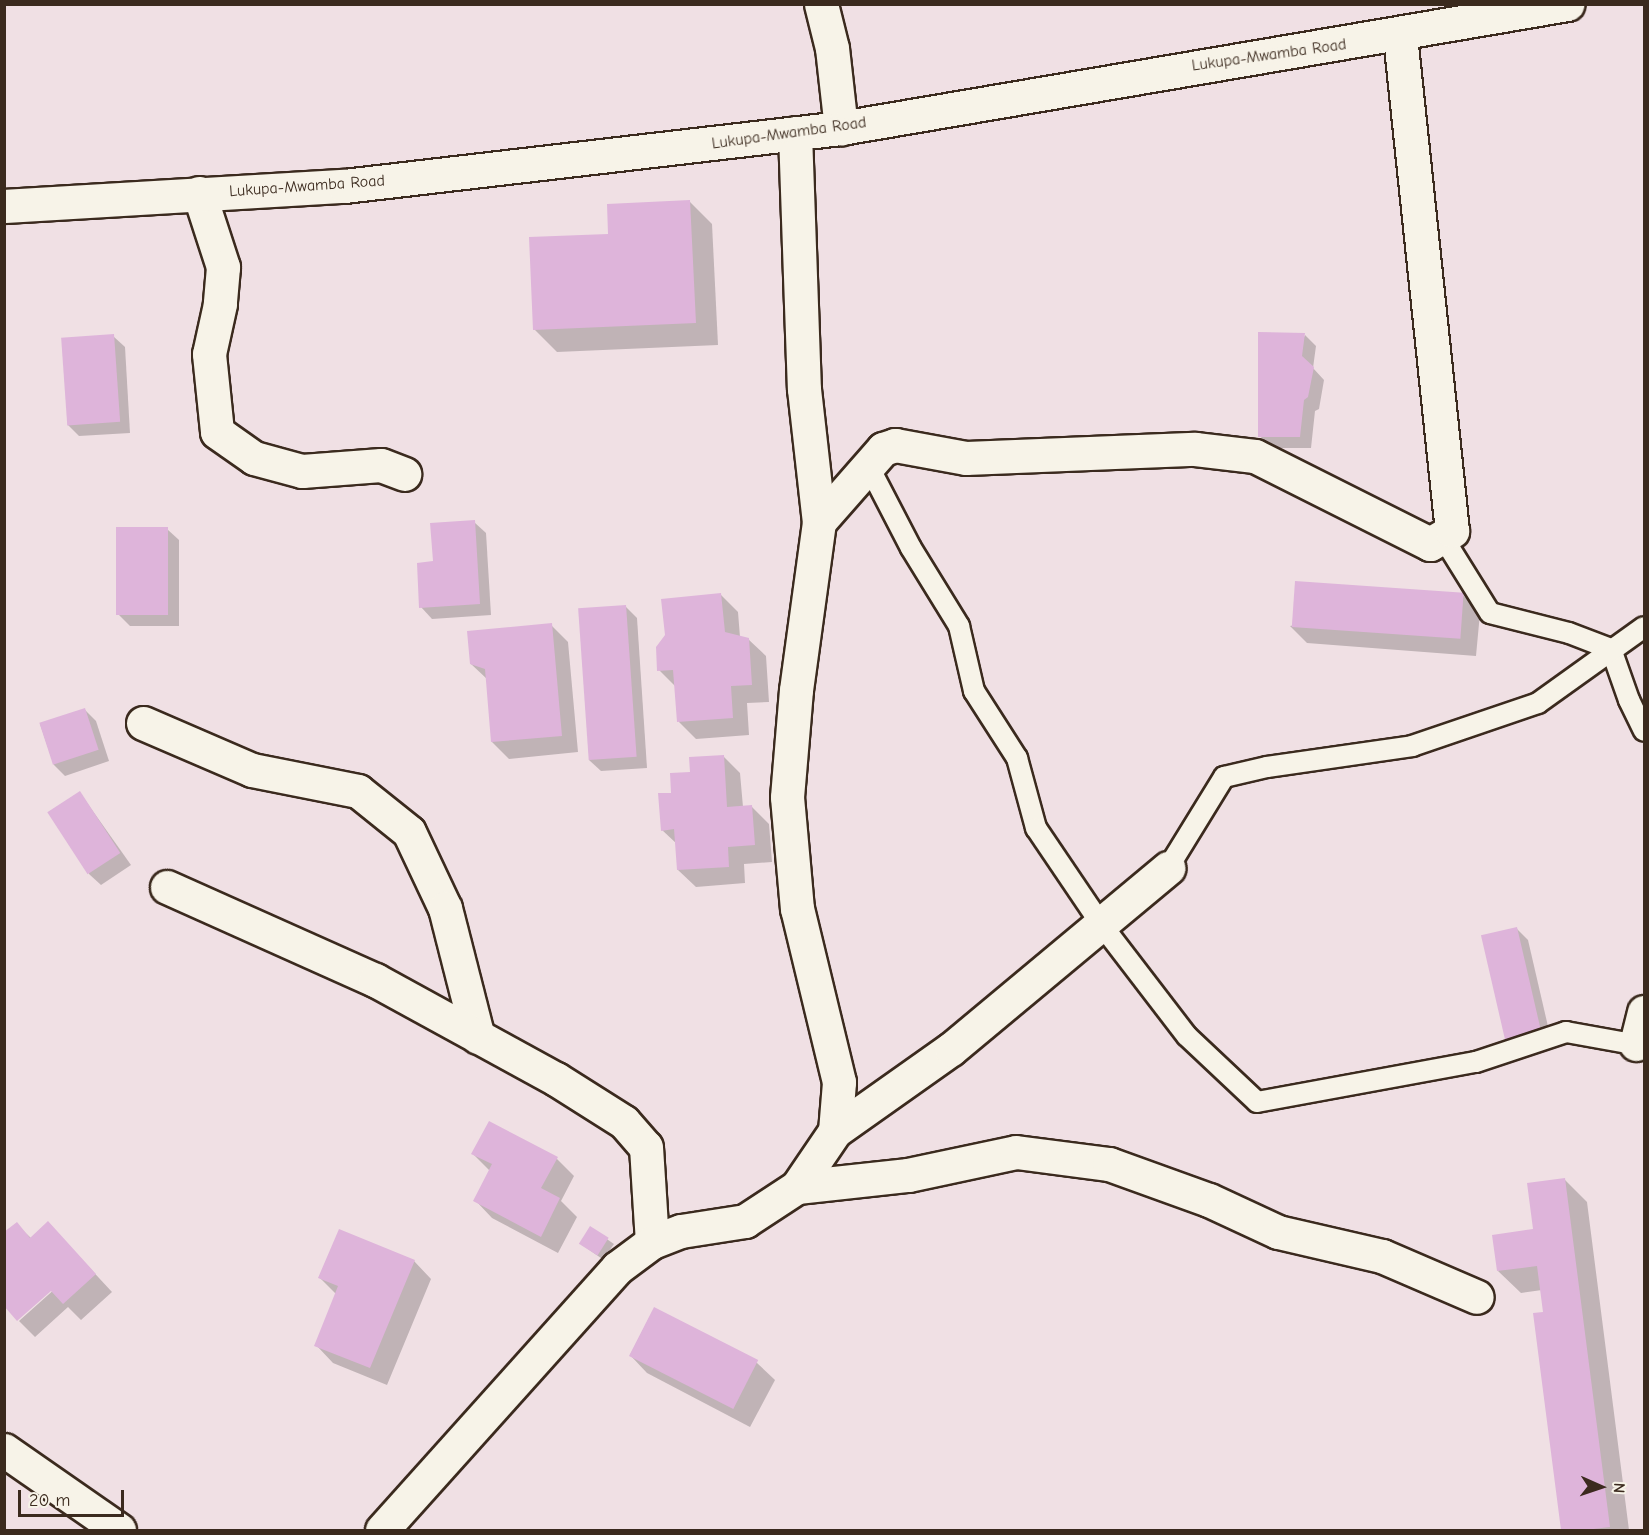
<!DOCTYPE html>
<html>
<head>
<meta charset="utf-8">
<style>
	body { margin:0 }
	#map { position:relative; width:1649px; height:1535px; overflow:hidden; background:#f0e0e4; font-family:"Comic Neue",sans-serif }
	div>[style] { position:absolute }
	.shadow>* { inset:0; background:#0003; transform-origin:0 0 }
	.building>* { inset:0; background:#deb4da; transform-origin:0 0 }
	.roads { filter:drop-shadow(2px 0 #3b2a1e) drop-shadow(-2px 0 #3b2a1e) drop-shadow(0 2px #3b2a1e) drop-shadow(0 -2px #3b2a1e) }
	.service>* { height:20px; margin:-10px; padding:0 10px; transform-origin:10px; border-radius:10px; background:#f7f3e8 }
	.minor>* { height:33px; margin:-16.5px; padding:0 16.5px; transform-origin:16.5px; border-radius:16.5px; background:#f7f3e8 }
	.tertiary>* { height:33px; margin:-16.5px; padding:0 16.5px; transform-origin:16.5px; border-radius:16.5px; background:#f7f3e8 }
	span { translate:-50% -50%; white-space:nowrap; text-align:center; line-height:1.15; -webkit-text-stroke:4.5px #f7f3e8; paint-order:stroke }
	.street-label { font-size:16px; color:#3b2a1e }
	.frame { position:absolute; inset:0; border:6px solid #3b2a1e; pointer-events:none }
	.north { position:absolute; left:1571px; top:1457px; width:60px; height:60px; -webkit-text-stroke:4px #f7f3e8; paint-order:stroke; rotate:93deg; font-size:16px; font-weight:700; line-height:24px; text-align:center; color:#3b2a1e }
	.north::after { content:''; display:block; margin:auto; width:21px; height:27px; background:#3b2a1e; clip-path:polygon(50% 0,100% 100%,50% 72%,0 100%) }
	.scale { position:absolute; left:18px; top:1490px; width:106px; height:27px; box-sizing:border-box; border:3px solid #3b2a1e; border-top:0; padding-left:8px; font-size:18px; line-height:21px; white-space:nowrap; color:#3b2a1e; -webkit-text-stroke:4px #f7f3e8; paint-order:stroke }
</style>
</head>
<body>
<div id="map">
	<div class="shadow">
		<div style="clip-path:polygon(690px 202px,712px 224px,718px 345px,557px 352px,534px 329px,610px 235px)"></div>
		<div style="clip-path:polygon(1305px 335px,1316px 346px,1313px 368px,1324px 380px,1319px 409px,1315px 411px,1311px 448px,1271px 448px,1260px 436px)"></div>
		<div style="clip-path:polygon(113px 336px,125px 347px,130px 433px,79px 436px,68px 425px)"></div>
		<div style="clip-path:polygon(474px 522px,486px 533px,491px 615px,432px 619px,421px 607px,435px 563px)"></div>
		<div style="clip-path:polygon(167px 529px,179px 540px,179px 626px,130px 626px,119px 615px)"></div>
		<div style="clip-path:polygon(720px 594px,738px 612px,740px 637px,748px 639px,766px 656px,769px 702px,747px 703px,749px 735px,696px 739px,679px 722px,676px 687px,659px 670px)"></div>
		<div style="clip-path:polygon(1463px 595px,1480px 613px,1476px 656px,1307px 643px,1290px 626px)"></div>
		<div style="clip-path:polygon(626px 607px,637px 618px,647px 768px,601px 771px,589px 760px)"></div>
		<div style="clip-path:polygon(551px 625px,568px 642px,578px 752px,509px 759px,492px 742px,487px 679px,471px 664px)"></div>
		<div style="clip-path:polygon(85px 710px,96px 721px,109px 761px,65px 776px,54px 765px,40px 724px)"></div>
		<div style="clip-path:polygon(723px 756px,740px 773px,743px 807px,752px 807px,769px 824px,772px 862px,744px 864px,745px 883px,696px 887px,678px 870px,677px 844px,662px 830px,692px 773px)"></div>
		<div style="clip-path:polygon(80px 793px,131px 865px,101px 885px,89px 874px)"></div>
		<div style="clip-path:polygon(1517px 929px,1528px 940px,1553px 1048px,1519px 1056px)"></div>
		<div style="clip-path:polygon(473px 1154px,557px 1159px,574px 1176px,561px 1201px,577px 1217px,558px 1253px,492px 1218px,475px 1200px,490px 1171px)"></div>
		<div style="clip-path:polygon(1565px 1180px,1587px 1202px,1629px 1530px,1563px 1530px,1535px 1315px,1545px 1313px,1542px 1290px,1521px 1293px,1498px 1271px,1534px 1231px)"></div>
		<div style="clip-path:polygon(48px 1223px,112px 1292px,81px 1320px,68px 1307px,35px 1337px,19px 1321px,57px 1287px,16px 1224px,31px 1238px)"></div>
		<div style="left:591px;top:1228px;width:28px;height:19px;rotate:35deg"></div>
		<div style="clip-path:polygon(414px 1261px,431px 1279px,387px 1385px,333px 1363px,316px 1345px,336px 1294px,320px 1278px)"></div>
		<div style="clip-path:polygon(654px 1309px,757px 1363px,775px 1380px,750px 1427px,647px 1373px,630px 1355px)"></div>
	</div>
	<div class="building">
		<div style="clip-path:polygon(690px 200px,696px 323px,533px 330px,529px 237px,608px 234px,607px 204px)"></div>
		<div style="clip-path:polygon(1258px 332px,1305px 333px,1302px 356px,1314px 367px,1308px 397px,1304px 400px,1300px 437px,1258px 437px)"></div>
		<div style="left:114px;top:334px;width:88px;height:53px;rotate:86deg"></div>
		<div style="clip-path:polygon(475px 520px,480px 604px,419px 608px,417px 563px,433px 561px,430px 523px)"></div>
		<div style="left:168px;top:527px;width:88px;height:52px;rotate:90deg"></div>
		<div style="left:1295px;top:581px;width:169px;height:46px;rotate:4deg"></div>
		<div style="clip-path:polygon(721px 593px,725px 632px,749px 638px,752px 685px,731px 686px,733px 718px,677px 722px,673px 670px,657px 671px,656px 647px,665px 635px,661px 599px)"></div>
		<div style="left:626px;top:605px;width:152px;height:48px;rotate:86deg"></div>
		<div style="clip-path:polygon(552px 623px,562px 736px,491px 742px,485px 669px,470px 664px,467px 631px)"></div>
		<div style="left:85px;top:708px;width:44px;height:48px;rotate:72deg"></div>
		<div style="clip-path:polygon(724px 755px,727px 807px,752px 805px,755px 845px,728px 847px,729px 867px,677px 870px,674px 829px,661px 831px,658px 793px,671px 793px,670px 773px,690px 772px,689px 757px)"></div>
		<div style="left:80px;top:791px;width:74px;height:39px;rotate:57deg"></div>
		<div style="left:1517px;top:927px;width:113px;height:37px;rotate:77deg"></div>
		<div style="clip-path:polygon(489px 1121px,558px 1157px,541px 1188px,560px 1198px,541px 1237px,473px 1201px,492px 1164px,471px 1154px)"></div>
		<div style="clip-path:polygon(1565px 1178px,1610px 1527px,1585px 1530px,1561px 1530px,1533px 1313px,1543px 1312px,1537px 1266px,1497px 1271px,1492px 1235px,1533px 1229px,1527px 1183px)"></div>
		<div style="clip-path:polygon(48px 1221px,96px 1274px,63px 1304px,51px 1291px,17px 1321px,4px 1306px,4px 1232px,17px 1222px,30px 1238px)"></div>
		<div style="left:590px;top:1226px;width:22px;height:21px;rotate:32deg"></div>
		<div style="clip-path:polygon(339px 1229px,415px 1260px,370px 1368px,314px 1346px,338px 1286px,318px 1278px)"></div>
		<div style="left:654px;top:1307px;width:117px;height:55px;rotate:27deg"></div>
	</div>
	<div class="roads">
		<div class="service">
			<div style="left:868px;top:465px;width:93px;rotate:62.6deg"></div>
			<div style="left:911px;top:548px;width:92px;rotate:58.4deg"></div>
			<div style="left:959px;top:626px;width:67px;rotate:77deg"></div>
			<div style="left:974px;top:691px;width:80px;rotate:57.3deg"></div>
			<div style="left:1017px;top:758px;width:73px;rotate:74.8deg"></div>
			<div style="left:1036px;top:828px;width:116px;rotate:55.9deg"></div>
			<div style="left:1101px;top:924px;width:141px;rotate:52.5deg"></div>
			<div style="left:1187px;top:1036px;width:96px;rotate:43.3deg"></div>
			<div style="left:1257px;top:1102px;width:223px;rotate:-10.4deg"></div>
			<div style="left:1476px;top:1062px;width:95px;rotate:-18.4deg"></div>
			<div style="left:1566px;top:1032px;width:79px;rotate:10.2deg"></div>
			<div style="left:1447px;top:544px;width:81px;rotate:58.1deg"></div>
			<div style="left:1490px;top:613px;width:81px;rotate:14.2deg"></div>
			<div style="left:1569px;top:633px;width:45px;rotate:20.9deg"></div>
			<div style="left:1611px;top:649px;width:54px;rotate:70.6deg"></div>
			<div style="left:1629px;top:700px;width:34px;rotate:64deg"></div>
			<div style="left:1168px;top:868px;width:107px;rotate:-58.4deg"></div>
			<div style="left:1224px;top:777px;width:44px;rotate:-13.1deg"></div>
			<div style="left:1267px;top:767px;width:147px;rotate:-8.2deg"></div>
			<div style="left:1412px;top:746px;width:133px;rotate:-18.8deg"></div>
			<div style="left:1538px;top:703px;width:130px;rotate:-35.6deg"></div>
		</div>
		<div class="minor">
			<div style="left:821px;top:4px;width:45px;rotate:76deg"></div>
			<div style="left:832px;top:48px;width:81px;rotate:83.6deg"></div>
			<div style="left:795px;top:133px;width:256px;rotate:88deg"></div>
			<div style="left:804px;top:389px;width:134px;rotate:83.6deg"></div>
			<div style="left:199px;top:193px;width:78px;rotate:72deg"></div>
			<div style="left:223px;top:267px;width:37px;rotate:95deg"></div>
			<div style="left:220px;top:304px;width:51px;rotate:102.4deg"></div>
			<div style="left:209px;top:354px;width:78px;rotate:84.1deg"></div>
			<div style="left:217px;top:432px;width:45px;rotate:35.1deg"></div>
			<div style="left:254px;top:458px;width:50px;rotate:15.2deg"></div>
			<div style="left:302px;top:471px;width:79px;rotate:-4.3deg"></div>
			<div style="left:381px;top:465px;width:25px;rotate:21deg"></div>
			<div style="left:143px;top:723px;width:119px;rotate:23.3deg"></div>
			<div style="left:252px;top:770px;width:108px;rotate:11.2deg"></div>
			<div style="left:358px;top:791px;width:65px;rotate:38.8deg"></div>
			<div style="left:409px;top:832px;width:84px;rotate:64.7deg"></div>
			<div style="left:445px;top:908px;width:133px;rotate:75.7deg"></div>
			<div style="left:167px;top:887px;width:228px;rotate:24.1deg"></div>
			<div style="left:375px;top:980px;width:206px;rotate:28.7deg"></div>
			<div style="left:556px;top:1079px;width:80px;rotate:32.3deg"></div>
			<div style="left:624px;top:1122px;width:33px;rotate:49deg"></div>
			<div style="left:646px;top:1147px;width:95px;rotate:86.4deg"></div>
			<div style="left:1636px;top:1044px;width:33px;rotate:-76deg"></div>
			<div style="left:835px;top:1131px;width:142px;rotate:-35.3deg"></div>
			<div style="left:951px;top:1049px;width:283px;rotate:-39.8deg"></div>
			<div style="left:797px;top:1187px;width:112px;rotate:-6.2deg"></div>
			<div style="left:908px;top:1175px;width:110px;rotate:-12deg"></div>
			<div style="left:1016px;top:1152px;width:94px;rotate:7.4deg"></div>
			<div style="left:1109px;top:1164px;width:106px;rotate:19.8deg"></div>
			<div style="left:1209px;top:1200px;width:76px;rotate:24.9deg"></div>
			<div style="left:1278px;top:1232px;width:107px;rotate:13deg"></div>
			<div style="left:1382px;top:1256px;width:103px;rotate:23.3deg"></div>
			<div style="left:382px;top:1530px;width:352px;rotate:-48.1deg"></div>
			<div style="left:617px;top:1268px;width:44px;rotate:-36.6deg"></div>
			<div style="left:652px;top:1242px;width:31px;rotate:-21deg"></div>
			<div style="left:681px;top:1231px;width:65px;rotate:-8.9deg"></div>
			<div style="left:745px;top:1221px;width:62px;rotate:-33.2deg"></div>
			<div style="left:797px;top:1187px;width:68px;rotate:-55.8deg"></div>
			<div style="left:835px;top:1131px;width:49px;rotate:-85.3deg"></div>
			<div style="left:839px;top:1082px;width:178px;rotate:-103.6deg"></div>
			<div style="left:797px;top:909px;width:112px;rotate:-95.1deg"></div>
			<div style="left:787px;top:797px;width:107px;rotate:-85.2deg"></div>
			<div style="left:796px;top:690px;width:170px;rotate:-82.2deg"></div>
			<div style="left:819px;top:522px;width:97px;rotate:-48.8deg"></div>
			<div style="left:883px;top:449px;width:13px;rotate:-18deg"></div>
			<div style="left:895px;top:445px;width:72px;rotate:10.4deg"></div>
			<div style="left:966px;top:458px;width:229px;rotate:-2.3deg"></div>
			<div style="left:1195px;top:449px;width:60px;rotate:6.7deg"></div>
			<div style="left:1255px;top:456px;width:196px;rotate:26.7deg"></div>
			<div style="left:1430px;top:544px;width:26px;rotate:-31deg"></div>
			<div style="left:1452px;top:531px;width:498px;rotate:-96deg"></div>
		</div>
		<div class="tertiary">
			<div style="left:4px;top:206px;width:341px;rotate:-3.4deg"></div>
			<div style="left:344px;top:186px;width:500px;rotate:-6.66deg"></div>
			<div style="left:841px;top:128px;width:737px;rotate:-9.69deg"></div>
			<div style="left:4px;top:1450px;width:140px;rotate:34.8deg"></div>
		</div>
	</div>
	<div class="street-label">
		<span style="left:1269px;top:55px;rotate:-8deg">Lukupa-Mwamba Road</span>
		<span style="left:789px;top:133px;rotate:-8deg">Lukupa-Mwamba Road</span>
		<span style="left:307px;top:186px;rotate:-4deg">Lukupa-Mwamba Road</span>
	</div>
	<div class="frame"></div>
	<div class="north">N</div>
	<div class="scale">20 m</div>
</div>
</body>
</html>
